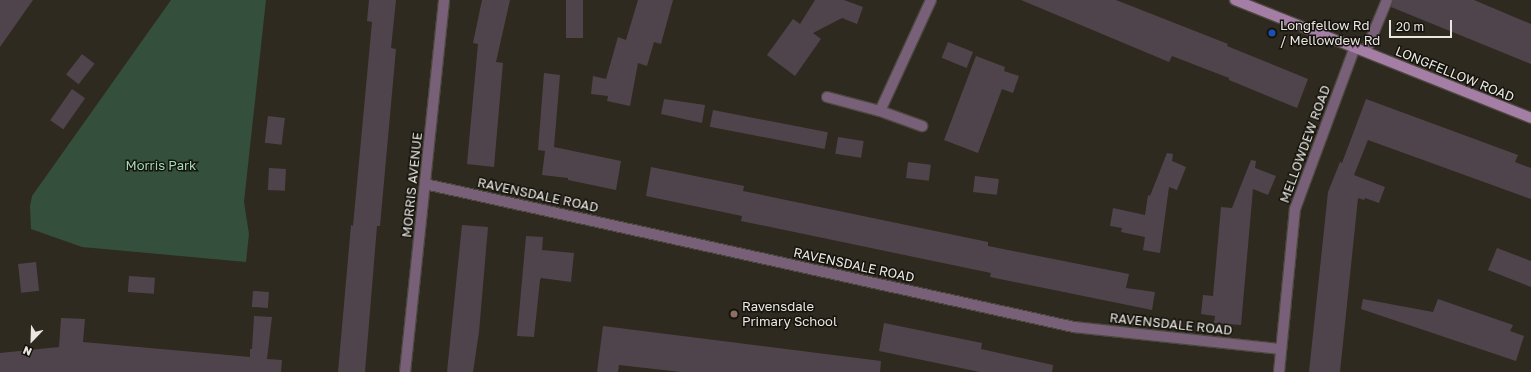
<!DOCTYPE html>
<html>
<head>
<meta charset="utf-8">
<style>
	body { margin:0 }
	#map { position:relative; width:1531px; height:372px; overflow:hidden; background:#2e2a1f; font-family:"Golos Text",sans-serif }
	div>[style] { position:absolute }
	.green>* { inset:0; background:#344f3c }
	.building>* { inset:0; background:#50444c; transform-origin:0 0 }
	.roads { filter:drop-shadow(1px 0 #4c483e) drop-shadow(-1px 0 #4c483e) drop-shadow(0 1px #4c483e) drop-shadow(0 -1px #4c483e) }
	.street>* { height:10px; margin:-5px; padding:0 5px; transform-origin:5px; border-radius:5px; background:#796079 }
	.secondary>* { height:10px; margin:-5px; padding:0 5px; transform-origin:5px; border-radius:5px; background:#a57ea6 }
	.dots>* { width:11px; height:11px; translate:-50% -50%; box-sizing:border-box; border:2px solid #15130e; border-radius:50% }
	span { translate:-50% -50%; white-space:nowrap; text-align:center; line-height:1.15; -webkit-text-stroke:3px #15130e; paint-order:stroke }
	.poi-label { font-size:13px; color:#eae7e0 }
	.left { translate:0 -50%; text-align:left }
	.street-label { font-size:13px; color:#eae7e0 }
	.park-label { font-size:13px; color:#a2dab3 }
	.north { position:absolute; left:12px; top:320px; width:40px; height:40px; -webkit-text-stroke:3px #15130e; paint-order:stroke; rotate:203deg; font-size:11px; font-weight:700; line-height:16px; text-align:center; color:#eae7e0 }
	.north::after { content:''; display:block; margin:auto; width:14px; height:18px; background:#eae7e0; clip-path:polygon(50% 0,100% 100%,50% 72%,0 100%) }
	.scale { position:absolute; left:1389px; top:20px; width:63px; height:18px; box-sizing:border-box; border:2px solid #eae7e0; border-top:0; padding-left:5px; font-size:12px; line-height:14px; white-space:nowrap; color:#eae7e0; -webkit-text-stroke:3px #15130e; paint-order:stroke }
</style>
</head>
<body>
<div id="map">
	<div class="green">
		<div style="clip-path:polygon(171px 0,266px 0,244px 202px,249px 234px,246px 262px,82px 247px,31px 229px,30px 206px,32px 196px)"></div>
	</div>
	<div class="building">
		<div style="clip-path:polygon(0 0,33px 0,0 47px)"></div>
		<div style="clip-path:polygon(369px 0,396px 0,391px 48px,396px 49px,380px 226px,377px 226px,365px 372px,338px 372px,351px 225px,353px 226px,372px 22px,367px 21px)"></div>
		<div style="clip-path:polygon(482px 0,510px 0,496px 62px,503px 63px,494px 167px,467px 164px,478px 44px,473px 43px)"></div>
		<div style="left:566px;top:0;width:17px;height:38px"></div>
		<div style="clip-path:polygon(638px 0,673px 0,661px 44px,654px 42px,647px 66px,638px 63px,630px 106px,607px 101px,608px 96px,591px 94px,593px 76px,606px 79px,618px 37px,626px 40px)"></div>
		<div style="clip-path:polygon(815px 0,844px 0,863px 7px,857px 24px,842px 18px,813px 33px,821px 39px,795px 76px,767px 55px,793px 19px,800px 24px)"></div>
		<div style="clip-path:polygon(1021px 0,1116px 0,1228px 44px,1227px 46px,1308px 79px,1297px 108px,1229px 80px,1229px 78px,1172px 56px,1169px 62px)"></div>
		<div style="clip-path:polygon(1393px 0,1474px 0,1531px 24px,1531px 64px,1391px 7px)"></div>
		<div style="left:948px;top:42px;width:27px;height:17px;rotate:22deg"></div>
		<div style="left:82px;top:54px;width:16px;height:26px;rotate:38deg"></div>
		<div style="clip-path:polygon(976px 56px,1005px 67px,1004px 71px,1019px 76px,1013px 93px,1002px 89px,978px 153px,944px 140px)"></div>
		<div style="clip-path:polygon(544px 73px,560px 75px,554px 147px,621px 161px,616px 190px,568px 180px,568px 178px,542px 175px,545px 151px,538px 150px)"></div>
		<div style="left:72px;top:89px;width:16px;height:38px;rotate:35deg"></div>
		<div style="clip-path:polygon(664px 99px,705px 105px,702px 123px,661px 114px)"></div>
		<div style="clip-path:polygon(1366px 99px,1518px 155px,1515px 162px,1531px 168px,1531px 199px,1368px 140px,1354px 175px,1385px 187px,1379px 203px,1365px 198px,1364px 200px,1358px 198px,1340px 372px,1309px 372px,1328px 192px,1340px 162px,1342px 163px)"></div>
		<div style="left:713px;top:110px;width:117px;height:17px;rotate:11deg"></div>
		<div style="left:268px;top:116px;width:17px;height:27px;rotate:7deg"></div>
		<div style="left:838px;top:137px;width:26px;height:17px;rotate:9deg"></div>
		<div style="clip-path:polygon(1167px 153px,1173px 154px,1172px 161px,1186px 167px,1177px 190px,1169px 187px,1160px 253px,1143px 250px,1145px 237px,1121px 232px,1122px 228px,1110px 226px,1113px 208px,1145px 215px,1148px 195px,1150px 196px)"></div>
		<div style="clip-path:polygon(1251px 160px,1256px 161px,1255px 168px,1276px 176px,1268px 195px,1253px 189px,1241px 325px,1214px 323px,1215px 316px,1201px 314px,1203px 295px,1213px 296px,1221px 207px,1232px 208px)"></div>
		<div style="left:908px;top:162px;width:23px;height:16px;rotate:7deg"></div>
		<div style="clip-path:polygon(651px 167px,744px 186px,743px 191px,988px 242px,988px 246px,1129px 274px,1126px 288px,1155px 292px,1152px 310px,990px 277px,991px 273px,741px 221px,742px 216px,646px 196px)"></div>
		<div style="left:269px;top:168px;width:17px;height:22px;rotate:3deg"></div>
		<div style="left:975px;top:176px;width:24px;height:16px;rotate:7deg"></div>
		<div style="clip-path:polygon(462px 225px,488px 227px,479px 332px,473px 372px,447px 372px)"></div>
		<div style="clip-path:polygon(526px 236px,543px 237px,542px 250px,574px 253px,571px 282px,541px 278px,540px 280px,534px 337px,517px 336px)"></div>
		<div style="clip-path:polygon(1497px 248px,1531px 261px,1531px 287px,1488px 270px)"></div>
		<div style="left:36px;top:262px;width:29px;height:18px;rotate:84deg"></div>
		<div style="left:129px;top:276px;width:26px;height:16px;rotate:4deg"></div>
		<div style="left:253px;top:291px;width:16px;height:16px;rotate:4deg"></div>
		<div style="clip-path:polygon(1363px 299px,1433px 312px,1438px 299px,1513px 325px,1510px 331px,1524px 336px,1516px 361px,1361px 309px)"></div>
		<div style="clip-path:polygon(254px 316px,272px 317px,267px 359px,282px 360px,281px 372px,0 372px,0 353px,59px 347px,61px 318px,85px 319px,83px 342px,250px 357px,250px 349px,252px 349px)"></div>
		<div style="clip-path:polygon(884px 323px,982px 343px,981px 349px,1053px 365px,1052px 372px,980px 372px,879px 351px)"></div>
		<div style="clip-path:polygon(603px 326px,881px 361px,880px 372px,681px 372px,619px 365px,618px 372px,597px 372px)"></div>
	</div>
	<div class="roads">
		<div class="street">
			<div style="left:1366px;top:51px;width:55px;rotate:-67.6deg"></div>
			<div style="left:827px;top:97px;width:55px;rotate:14.8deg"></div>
			<div style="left:880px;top:111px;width:45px;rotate:19.7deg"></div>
			<div style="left:880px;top:111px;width:122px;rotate:-65.3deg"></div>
			<div style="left:425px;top:184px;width:665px;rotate:12.43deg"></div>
			<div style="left:1074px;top:327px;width:208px;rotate:6.1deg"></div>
			<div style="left:405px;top:372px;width:374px;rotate:-84deg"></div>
			<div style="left:1279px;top:372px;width:164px;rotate:-84.4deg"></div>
			<div style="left:1295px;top:209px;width:173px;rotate:-69.7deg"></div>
		</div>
		<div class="secondary">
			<div style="left:1235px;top:0;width:319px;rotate:21.7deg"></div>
		</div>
	</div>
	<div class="dots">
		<div style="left:1272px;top:33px;background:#1a4fb4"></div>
		<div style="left:734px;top:314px;background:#8d6e63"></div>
	</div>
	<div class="poi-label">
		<span class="left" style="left:1280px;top:33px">Longfellow Rd<br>/ Mellowdew Rd</span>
		<span class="left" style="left:742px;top:314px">Ravensdale<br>Primary School</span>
	</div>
	<div class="street-label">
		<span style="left:1455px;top:74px;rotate:22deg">LONGFELLOW ROAD</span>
		<span style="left:1305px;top:144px;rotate:-70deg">MELLOWDEW ROAD</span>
		<span style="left:412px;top:185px;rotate:-84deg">MORRIS AVENUE</span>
		<span style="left:538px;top:195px;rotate:12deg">RAVENSDALE ROAD</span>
		<span style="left:854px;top:265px;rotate:12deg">RAVENSDALE ROAD</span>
		<span style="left:1171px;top:324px;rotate:6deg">RAVENSDALE ROAD</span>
	</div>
	<div class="park-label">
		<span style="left:161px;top:165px">Morris Park</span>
	</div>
	<div class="north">N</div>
	<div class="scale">20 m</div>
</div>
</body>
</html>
